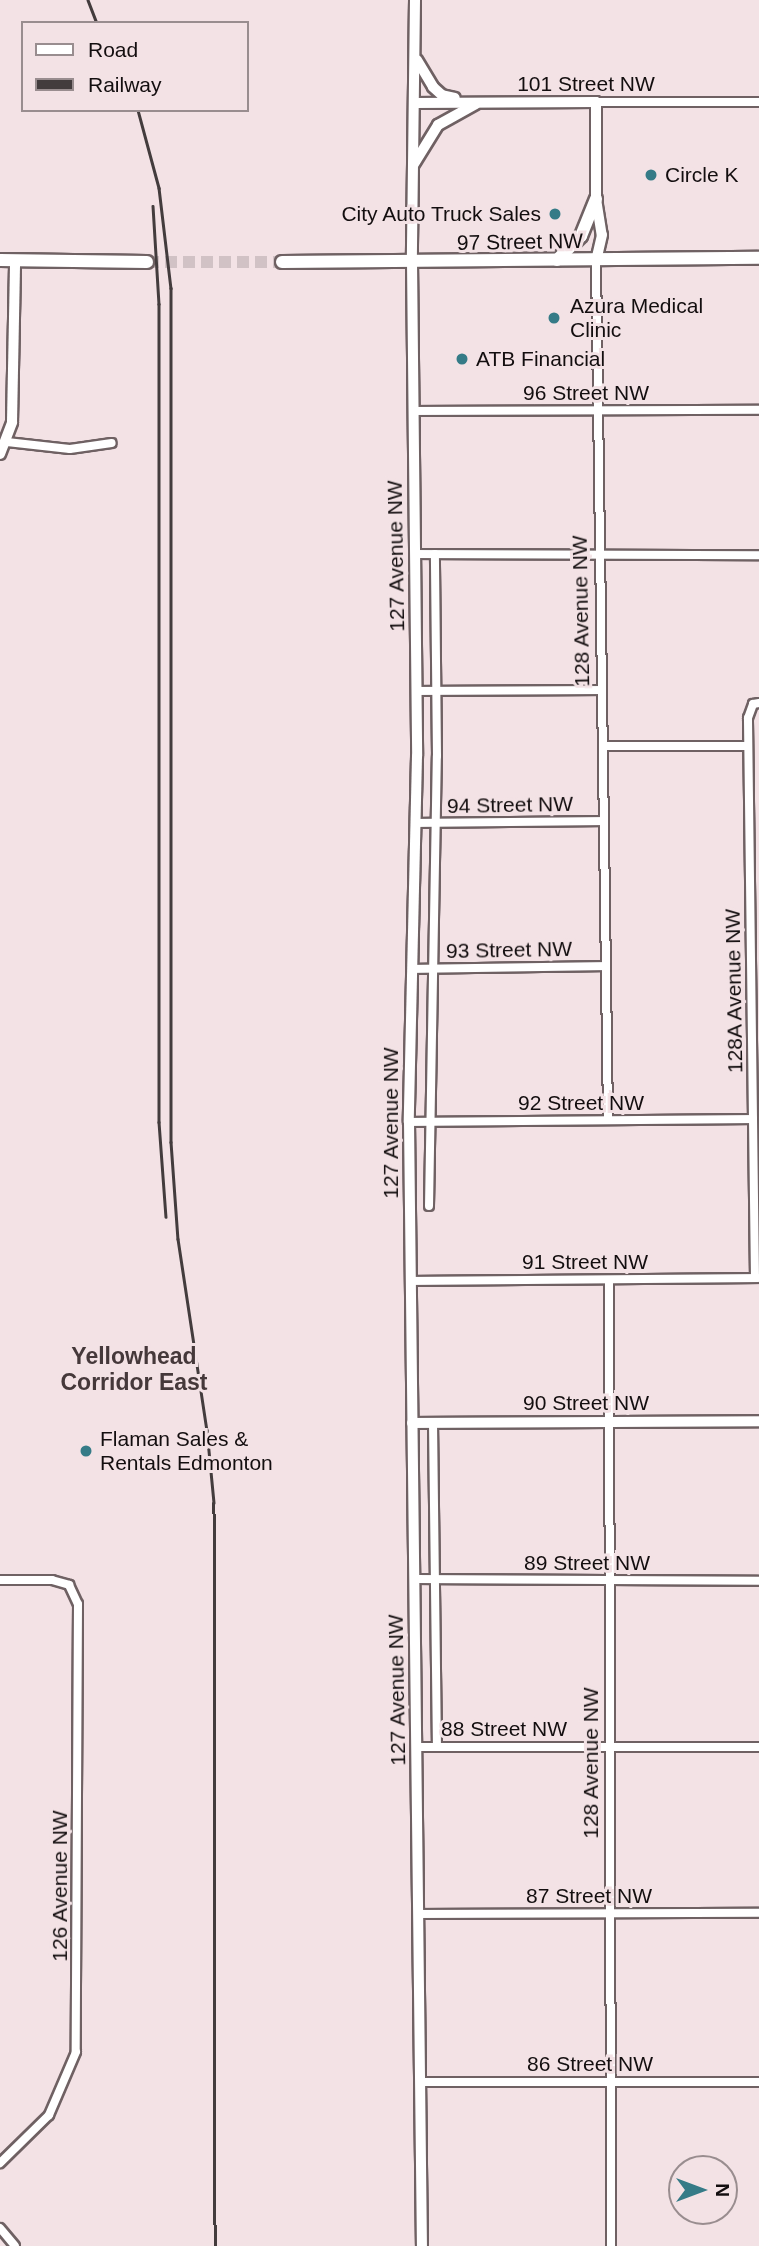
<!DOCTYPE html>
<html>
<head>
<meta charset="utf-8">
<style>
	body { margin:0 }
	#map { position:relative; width:759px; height:2246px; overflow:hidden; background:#f3e2e5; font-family:Helvetica,sans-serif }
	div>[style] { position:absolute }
	.primary-tunnel>* { height:12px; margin-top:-6px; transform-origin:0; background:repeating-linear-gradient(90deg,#d1c2c5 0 12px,transparent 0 18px) }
	.roads { filter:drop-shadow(2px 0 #6f6163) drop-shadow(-2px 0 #6f6163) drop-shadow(0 2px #6f6163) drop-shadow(0 -2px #6f6163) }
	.street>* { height:8px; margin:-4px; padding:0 4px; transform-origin:4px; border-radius:4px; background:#fff }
	.secondary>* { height:10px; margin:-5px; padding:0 5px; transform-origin:5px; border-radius:5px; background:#fff }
	.primary>* { height:12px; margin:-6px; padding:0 6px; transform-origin:6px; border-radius:6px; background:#fff }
	.rail>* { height:2.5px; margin:-1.25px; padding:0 1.25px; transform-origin:1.25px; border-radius:1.25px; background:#433c3d }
	.dots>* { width:19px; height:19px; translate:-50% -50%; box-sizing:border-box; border:4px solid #f3e2e5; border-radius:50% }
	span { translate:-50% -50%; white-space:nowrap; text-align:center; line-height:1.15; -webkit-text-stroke:6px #f3e2e5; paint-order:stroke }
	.street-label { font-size:21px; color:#130e0f }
	.poi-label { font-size:21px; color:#130e0f }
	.left { translate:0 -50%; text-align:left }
	.right { translate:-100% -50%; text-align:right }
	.neighbourhood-label { font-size:23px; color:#45383a; font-weight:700 }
	.legend { position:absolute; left:21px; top:21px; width:228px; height:91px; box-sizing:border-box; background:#f3e2e5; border:2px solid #998d8f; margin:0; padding:9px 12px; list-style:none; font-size:21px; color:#130e0f }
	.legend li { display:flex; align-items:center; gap:14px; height:35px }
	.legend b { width:35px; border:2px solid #998d8f }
	.north { position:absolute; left:668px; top:2155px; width:70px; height:70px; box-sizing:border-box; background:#f3e2e5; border:2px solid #998d8f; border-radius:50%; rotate:90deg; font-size:19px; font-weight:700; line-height:28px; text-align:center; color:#130e0f }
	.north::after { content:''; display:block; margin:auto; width:24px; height:32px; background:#357b87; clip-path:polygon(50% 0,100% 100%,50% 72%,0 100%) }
</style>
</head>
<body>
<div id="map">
	<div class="primary-tunnel">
		<div style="left:147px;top:262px;width:135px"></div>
	</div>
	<div class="roads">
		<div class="street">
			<div style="left:596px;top:102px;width:163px"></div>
			<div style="left:596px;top:260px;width:860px;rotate:89.2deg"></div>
			<div style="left:413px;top:411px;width:346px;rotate:-0.2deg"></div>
			<div style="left:7px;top:442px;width:63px;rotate:6.3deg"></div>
			<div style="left:70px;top:449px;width:42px;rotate:-8.1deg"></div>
			<div style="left:415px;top:554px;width:344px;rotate:0.2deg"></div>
			<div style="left:416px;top:691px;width:186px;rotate:-0.3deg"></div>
			<div style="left:603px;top:746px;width:145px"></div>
			<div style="left:416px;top:823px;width:188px;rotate:-0.6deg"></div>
			<div style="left:412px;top:969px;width:194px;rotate:-0.9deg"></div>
			<div style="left:409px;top:1122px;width:344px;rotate:-0.5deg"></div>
			<div style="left:429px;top:1206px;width:450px;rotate:-89deg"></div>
			<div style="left:437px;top:756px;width:202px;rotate:-90.6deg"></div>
			<div style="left:755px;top:1278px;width:560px;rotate:-90.72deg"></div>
			<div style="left:748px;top:718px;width:15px;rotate:-70deg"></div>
			<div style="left:753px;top:704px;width:6px;rotate:-9deg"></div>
			<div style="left:609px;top:1280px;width:966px;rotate:89.88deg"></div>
			<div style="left:411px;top:1281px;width:347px;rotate:-0.5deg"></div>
			<div style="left:433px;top:1423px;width:324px;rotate:89.3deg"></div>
			<div style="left:415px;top:1579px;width:344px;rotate:0.3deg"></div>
			<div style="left:0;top:1580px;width:52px"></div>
			<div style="left:52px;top:1580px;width:18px;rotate:16deg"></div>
			<div style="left:69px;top:1585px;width:21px;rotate:65deg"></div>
			<div style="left:78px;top:1604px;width:448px;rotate:90.3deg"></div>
			<div style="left:76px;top:2052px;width:69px;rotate:113.2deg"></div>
			<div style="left:49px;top:2115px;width:69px;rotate:135.6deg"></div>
			<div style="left:417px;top:1747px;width:342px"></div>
			<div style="left:419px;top:1914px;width:340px;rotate:-0.2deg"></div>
			<div style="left:420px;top:2082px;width:339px"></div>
			<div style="left:0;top:2228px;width:23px;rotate:50deg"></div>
		</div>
		<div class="secondary">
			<div style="left:415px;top:0;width:262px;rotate:90.7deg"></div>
			<div style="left:412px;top:262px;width:494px;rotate:89.4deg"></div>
			<div style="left:417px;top:756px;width:366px;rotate:91.3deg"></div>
			<div style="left:409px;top:1122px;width:1124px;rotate:89.34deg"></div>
			<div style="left:417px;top:60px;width:31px;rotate:59deg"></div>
			<div style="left:433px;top:87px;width:12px;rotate:42deg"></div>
			<div style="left:442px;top:95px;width:13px;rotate:13deg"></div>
			<div style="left:414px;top:103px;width:182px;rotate:-0.3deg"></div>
			<div style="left:596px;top:102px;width:97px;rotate:90deg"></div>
			<div style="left:596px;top:199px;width:36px;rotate:81deg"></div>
			<div style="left:602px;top:235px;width:26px;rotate:103deg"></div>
			<div style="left:414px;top:164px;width:46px;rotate:-58.4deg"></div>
			<div style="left:438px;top:125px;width:43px;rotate:-28.9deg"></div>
			<div style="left:0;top:454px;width:34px;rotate:-69deg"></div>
			<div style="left:12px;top:422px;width:161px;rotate:-88.9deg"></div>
			<div style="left:412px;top:1423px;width:347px;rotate:-0.3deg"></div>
		</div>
		<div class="primary">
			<div style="left:0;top:260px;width:147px;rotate:0.8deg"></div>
			<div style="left:557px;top:260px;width:34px;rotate:-45deg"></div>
			<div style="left:581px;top:236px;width:40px;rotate:-68deg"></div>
			<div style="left:282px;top:262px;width:477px;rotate:-0.5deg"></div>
		</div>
	</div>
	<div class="rail">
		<div style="left:88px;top:0;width:25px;rotate:69deg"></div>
		<div style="left:138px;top:110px;width:81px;rotate:74.9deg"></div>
		<div style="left:159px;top:188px;width:101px;rotate:83.2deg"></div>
		<div style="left:171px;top:288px;width:854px;rotate:90deg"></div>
		<div style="left:171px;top:1142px;width:97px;rotate:85.9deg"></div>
		<div style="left:178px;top:1239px;width:193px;rotate:81.4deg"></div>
		<div style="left:207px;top:1430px;width:73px;rotate:84.5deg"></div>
		<div style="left:214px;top:1503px;width:743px;rotate:89.92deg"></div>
		<div style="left:153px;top:206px;width:98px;rotate:86.5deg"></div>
		<div style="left:159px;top:304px;width:818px;rotate:90deg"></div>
		<div style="left:159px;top:1122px;width:95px;rotate:85.8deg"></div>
	</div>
	<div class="dots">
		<div style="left:651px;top:175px;background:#357b87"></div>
		<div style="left:555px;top:214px;background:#357b87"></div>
		<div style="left:554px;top:318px;background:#357b87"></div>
		<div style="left:462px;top:359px;background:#357b87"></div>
		<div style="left:86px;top:1451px;background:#357b87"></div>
	</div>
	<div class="street-label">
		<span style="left:586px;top:84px">101 Street NW</span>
		<span style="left:520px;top:242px;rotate:-1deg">97 Street NW</span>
		<span style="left:586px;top:393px">96 Street NW</span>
		<span style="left:396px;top:556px;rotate:-91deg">127 Avenue NW</span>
		<span style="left:581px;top:611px;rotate:-91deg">128 Avenue NW</span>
		<span style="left:510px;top:805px;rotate:-1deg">94 Street NW</span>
		<span style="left:509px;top:950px;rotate:-1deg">93 Street NW</span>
		<span style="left:734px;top:991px;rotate:-91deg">128A Avenue NW</span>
		<span style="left:581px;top:1103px">92 Street NW</span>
		<span style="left:391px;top:1123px;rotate:-90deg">127 Avenue NW</span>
		<span style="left:585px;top:1262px">91 Street NW</span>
		<span style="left:586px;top:1403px">90 Street NW</span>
		<span style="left:587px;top:1563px">89 Street NW</span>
		<span style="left:397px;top:1690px;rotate:-91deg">127 Avenue NW</span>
		<span style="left:504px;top:1729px">88 Street NW</span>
		<span style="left:591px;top:1763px;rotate:-90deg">128 Avenue NW</span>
		<span style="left:60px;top:1886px;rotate:-90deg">126 Avenue NW</span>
		<span style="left:589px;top:1896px">87 Street NW</span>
		<span style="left:590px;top:2064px">86 Street NW</span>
	</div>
	<div class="poi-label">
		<span class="left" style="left:665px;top:175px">Circle K</span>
		<span class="right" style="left:541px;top:214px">City Auto Truck Sales</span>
		<span class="left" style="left:570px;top:318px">Azura Medical<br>Clinic</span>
		<span class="left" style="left:476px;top:359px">ATB Financial</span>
		<span class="left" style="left:100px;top:1451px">Flaman Sales &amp;<br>Rentals Edmonton</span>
	</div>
	<div class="neighbourhood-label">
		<span style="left:134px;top:1369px">Yellowhead<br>Corridor East</span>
	</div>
	<ul class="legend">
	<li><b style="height:9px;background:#fff"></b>Road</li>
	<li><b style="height:9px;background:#433c3d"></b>Railway</li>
	</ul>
	<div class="north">N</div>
</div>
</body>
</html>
